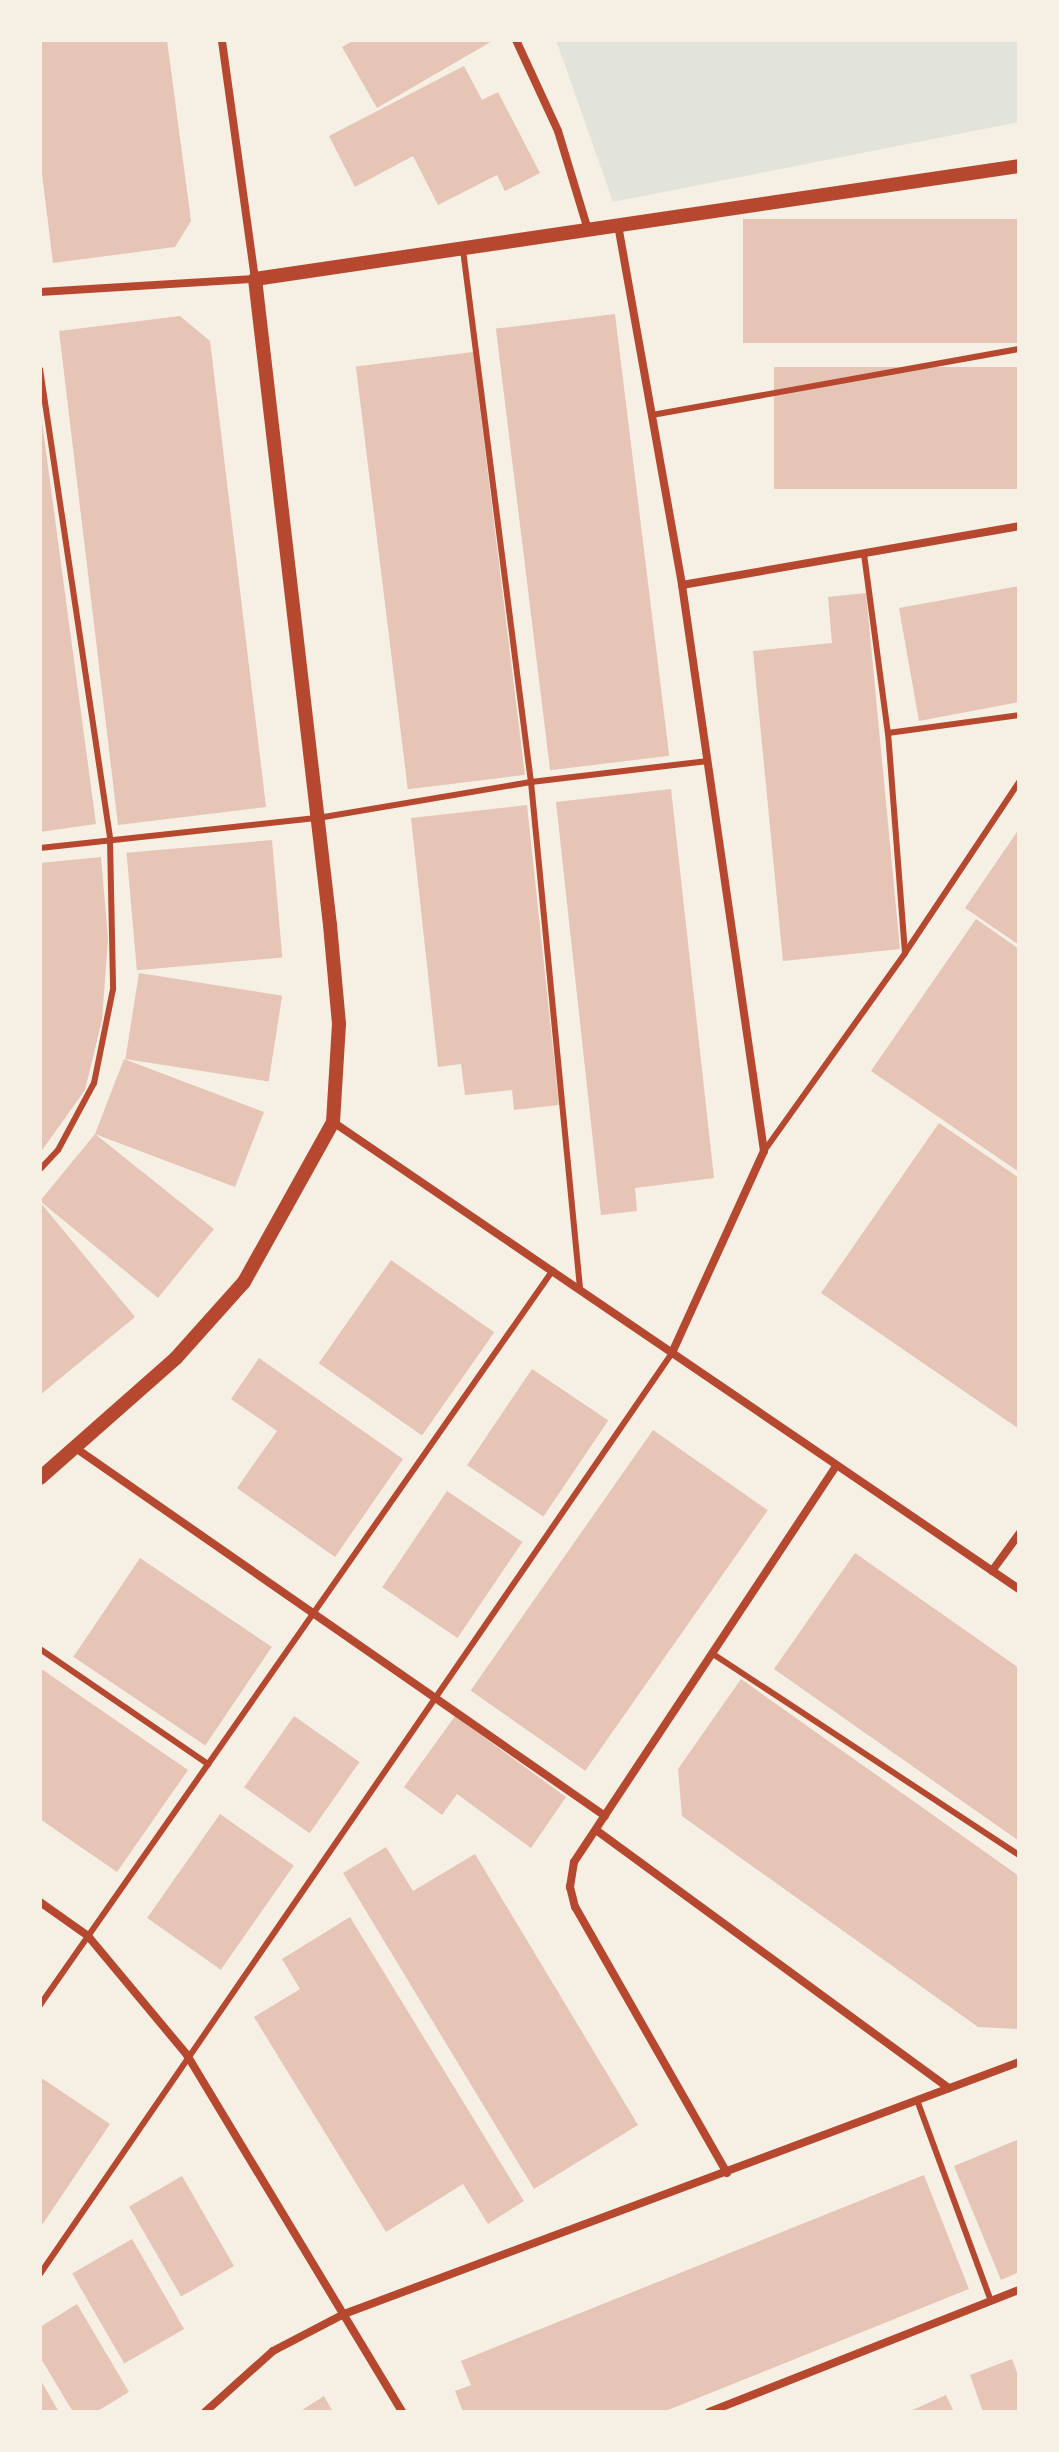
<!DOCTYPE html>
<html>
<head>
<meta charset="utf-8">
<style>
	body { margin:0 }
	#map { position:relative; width:1059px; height:2452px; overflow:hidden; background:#f6efe4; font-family:"Asap Condensed",sans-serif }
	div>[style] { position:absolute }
	.green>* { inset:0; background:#e2e4dc }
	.building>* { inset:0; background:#e6c5b7; transform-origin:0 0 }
	.service>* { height:6px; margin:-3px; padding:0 3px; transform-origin:3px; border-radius:3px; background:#b5482f }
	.minor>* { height:8px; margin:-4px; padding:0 4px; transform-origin:4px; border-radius:4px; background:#b5482f }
	.tertiary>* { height:14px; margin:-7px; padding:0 7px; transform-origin:7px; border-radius:7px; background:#b5482f }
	span { translate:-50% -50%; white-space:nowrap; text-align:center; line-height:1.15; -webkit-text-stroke:6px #f6efe4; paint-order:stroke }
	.frame { position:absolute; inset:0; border:42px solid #f6efe4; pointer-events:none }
</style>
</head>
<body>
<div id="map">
	<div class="green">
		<div style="clip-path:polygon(556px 40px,1019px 40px,1019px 122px,613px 202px)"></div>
	</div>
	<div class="building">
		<div style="clip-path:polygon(40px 40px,167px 40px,191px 221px,175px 247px,53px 263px,40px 158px)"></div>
		<div style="clip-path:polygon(354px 40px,494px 40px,377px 108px,342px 47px)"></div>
		<div style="clip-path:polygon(464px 66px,482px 100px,498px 92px,540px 173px,505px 191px,497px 175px,438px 205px,413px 156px,355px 187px,329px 136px)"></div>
		<div style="left:1019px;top:219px;width:124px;height:276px;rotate:90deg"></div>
		<div style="left:615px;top:314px;width:445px;height:120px;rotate:83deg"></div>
		<div style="clip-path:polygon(180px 316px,210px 341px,266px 807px,118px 825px,59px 331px)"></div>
		<div style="left:473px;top:352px;width:426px;height:118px;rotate:83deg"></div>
		<div style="left:1019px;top:367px;width:122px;height:245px;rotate:90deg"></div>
		<div style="clip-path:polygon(42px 422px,96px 824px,40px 832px,40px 423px)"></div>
		<div style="clip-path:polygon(1019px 586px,1019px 702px,919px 721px,899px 608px)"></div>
		<div style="clip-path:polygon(866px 593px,900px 949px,783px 961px,753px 651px,832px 643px,828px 597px)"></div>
		<div style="clip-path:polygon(671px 789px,714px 1178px,635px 1188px,637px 1211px,601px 1215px,556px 802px)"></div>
		<div style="clip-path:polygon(527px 805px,559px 1105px,514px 1110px,512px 1090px,465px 1095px,461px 1064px,438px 1067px,411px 818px)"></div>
		<div style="clip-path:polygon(1019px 829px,1019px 945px,965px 908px)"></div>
		<div style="left:272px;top:840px;width:118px;height:146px;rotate:85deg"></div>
		<div style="clip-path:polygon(101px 857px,108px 939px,102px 1020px,85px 1090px,40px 1153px,40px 863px)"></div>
		<div style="clip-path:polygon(976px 919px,1019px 949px,1019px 1172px,871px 1071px)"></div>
		<div style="left:139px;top:973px;width:145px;height:87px;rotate:9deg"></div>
		<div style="clip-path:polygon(124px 1059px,264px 1112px,235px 1187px,95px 1134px,214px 1229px,158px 1298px,40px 1201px,95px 1134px)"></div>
		<div style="clip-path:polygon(939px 1123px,1019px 1178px,1019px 1429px,821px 1293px)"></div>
		<div style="clip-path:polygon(40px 1202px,135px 1317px,40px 1395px)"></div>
		<div style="left:391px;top:1260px;width:126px;height:126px;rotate:35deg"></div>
		<div style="clip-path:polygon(259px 1358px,403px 1459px,335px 1557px,237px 1488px,277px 1431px,231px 1399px)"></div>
		<div style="left:532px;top:1369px;width:92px;height:116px;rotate:34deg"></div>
		<div style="left:653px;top:1430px;width:140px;height:318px;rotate:35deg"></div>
		<div style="left:447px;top:1491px;width:91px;height:116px;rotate:34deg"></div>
		<div style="clip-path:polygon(855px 1553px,1019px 1668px,1019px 1841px,774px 1669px)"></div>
		<div style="left:140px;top:1558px;width:159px;height:119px;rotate:34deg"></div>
		<div style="clip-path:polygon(40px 1668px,188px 1770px,117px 1872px,40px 1819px)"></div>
		<div style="clip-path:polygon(741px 1679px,1019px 1876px,1019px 2029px,978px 2027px,682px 1816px,678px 1769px)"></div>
		<div style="left:294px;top:1716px;width:80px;height:87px;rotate:35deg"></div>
		<div style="clip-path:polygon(455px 1716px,566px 1797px,531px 1848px,457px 1794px,442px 1815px,404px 1787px)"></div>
		<div style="left:220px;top:1814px;width:90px;height:127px;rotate:35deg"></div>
		<div style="clip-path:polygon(386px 1847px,413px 1891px,475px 1854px,638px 2125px,534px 2189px,343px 1873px)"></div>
		<div style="clip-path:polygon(350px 1917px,524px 2201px,488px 2224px,463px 2184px,386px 2232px,254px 2017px,300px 1989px,282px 1959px)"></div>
		<div style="clip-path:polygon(40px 2077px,110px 2124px,40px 2228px)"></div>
		<div style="clip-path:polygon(1019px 2139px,1019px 2272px,1001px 2280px,954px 2166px)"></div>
		<div style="clip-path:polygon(924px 2175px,969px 2289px,663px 2412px,463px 2412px,455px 2391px,471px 2385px,461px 2361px)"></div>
		<div style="left:182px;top:2176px;width:104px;height:61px;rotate:60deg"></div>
		<div style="left:132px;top:2239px;width:104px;height:69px;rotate:60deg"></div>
		<div style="clip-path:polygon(77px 2304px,129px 2392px,96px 2412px,73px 2412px,40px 2357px,40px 2327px)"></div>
		<div style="clip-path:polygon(1012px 2359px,1019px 2378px,1019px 2412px,983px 2412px,970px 2375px)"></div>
		<div style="clip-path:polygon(40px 2379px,59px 2412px,40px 2412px)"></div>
		<div style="clip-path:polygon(946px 2395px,954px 2412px,908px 2412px)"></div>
		<div style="clip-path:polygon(324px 2396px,333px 2412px,299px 2412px)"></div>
	</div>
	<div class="service">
		<div style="left:463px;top:250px;width:536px;rotate:82.72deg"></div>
		<div style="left:531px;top:782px;width:508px;rotate:84.47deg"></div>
		<div style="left:40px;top:369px;width:476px;rotate:81.5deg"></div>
		<div style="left:110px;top:840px;width:149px;rotate:88.8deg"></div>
		<div style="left:113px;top:989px;width:96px;rotate:101.4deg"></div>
		<div style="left:94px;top:1083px;width:76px;rotate:118.2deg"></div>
		<div style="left:58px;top:1150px;width:26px;rotate:133deg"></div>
		<div style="left:652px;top:415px;width:373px;rotate:-10.2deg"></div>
		<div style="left:864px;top:554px;width:181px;rotate:82.4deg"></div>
		<div style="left:40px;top:848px;width:280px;rotate:-6.2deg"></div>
		<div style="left:318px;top:818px;width:216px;rotate:-9.6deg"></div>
		<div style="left:531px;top:782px;width:176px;rotate:-6.8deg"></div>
		<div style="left:905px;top:953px;width:206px;rotate:-56.3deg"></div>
		<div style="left:764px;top:1151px;width:243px;rotate:-54.5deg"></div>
		<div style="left:905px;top:953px;width:221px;rotate:-94.4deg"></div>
		<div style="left:888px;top:733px;width:132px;rotate:-7.8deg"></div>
		<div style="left:40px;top:1649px;width:204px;rotate:34.4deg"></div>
		<div style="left:713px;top:1654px;width:366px;rotate:33.3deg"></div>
		<div style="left:40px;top:2005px;width:896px;rotate:-55.09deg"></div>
		<div style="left:917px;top:2100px;width:214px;rotate:69.8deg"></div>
		<div style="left:40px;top:2274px;width:1117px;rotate:-55.54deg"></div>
	</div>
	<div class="minor">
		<div style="left:516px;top:40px;width:100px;rotate:65.2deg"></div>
		<div style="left:558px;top:131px;width:103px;rotate:73.1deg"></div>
		<div style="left:618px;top:225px;width:366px;rotate:79.9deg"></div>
		<div style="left:682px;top:585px;width:572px;rotate:81.76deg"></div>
		<div style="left:764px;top:1151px;width:222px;rotate:114.5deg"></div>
		<div style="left:40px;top:292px;width:215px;rotate:-3.5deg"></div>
		<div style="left:255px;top:279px;width:241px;rotate:-97.9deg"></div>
		<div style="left:682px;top:585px;width:342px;rotate:-9.9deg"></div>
		<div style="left:333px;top:1122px;width:830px;rotate:34.25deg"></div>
		<div style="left:77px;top:1449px;width:643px;rotate:34.8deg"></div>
		<div style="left:992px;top:1571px;width:46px;rotate:-53.9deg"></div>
		<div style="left:596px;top:1830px;width:437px;rotate:36.2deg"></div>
		<div style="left:40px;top:1902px;width:59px;rotate:35.3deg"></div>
		<div style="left:88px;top:1936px;width:155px;rotate:50.2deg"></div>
		<div style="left:187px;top:2055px;width:417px;rotate:58.9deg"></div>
		<div style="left:727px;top:2173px;width:306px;rotate:-119.7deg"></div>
		<div style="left:575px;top:1907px;width:21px;rotate:-104deg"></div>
		<div style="left:570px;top:1887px;width:25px;rotate:-81deg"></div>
		<div style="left:574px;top:1862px;width:475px;rotate:-56.5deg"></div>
		<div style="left:205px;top:2412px;width:91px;rotate:-41.9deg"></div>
		<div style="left:273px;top:2351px;width:80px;rotate:-27.5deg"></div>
		<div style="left:344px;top:2314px;width:721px;rotate:-20.47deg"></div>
		<div style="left:709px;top:2412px;width:333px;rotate:-21.5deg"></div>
	</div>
	<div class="tertiary">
		<div style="left:40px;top:1478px;width:181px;rotate:-41.4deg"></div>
		<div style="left:176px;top:1358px;width:102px;rotate:-48.2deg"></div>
		<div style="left:244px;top:1282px;width:183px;rotate:-60.9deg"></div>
		<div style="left:333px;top:1122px;width:98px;rotate:-86.5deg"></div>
		<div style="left:339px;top:1024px;width:99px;rotate:-95.2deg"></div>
		<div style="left:330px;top:925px;width:650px;rotate:-96.62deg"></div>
		<div style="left:255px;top:279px;width:772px;rotate:-8.41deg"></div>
	</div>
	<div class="frame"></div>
</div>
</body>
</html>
